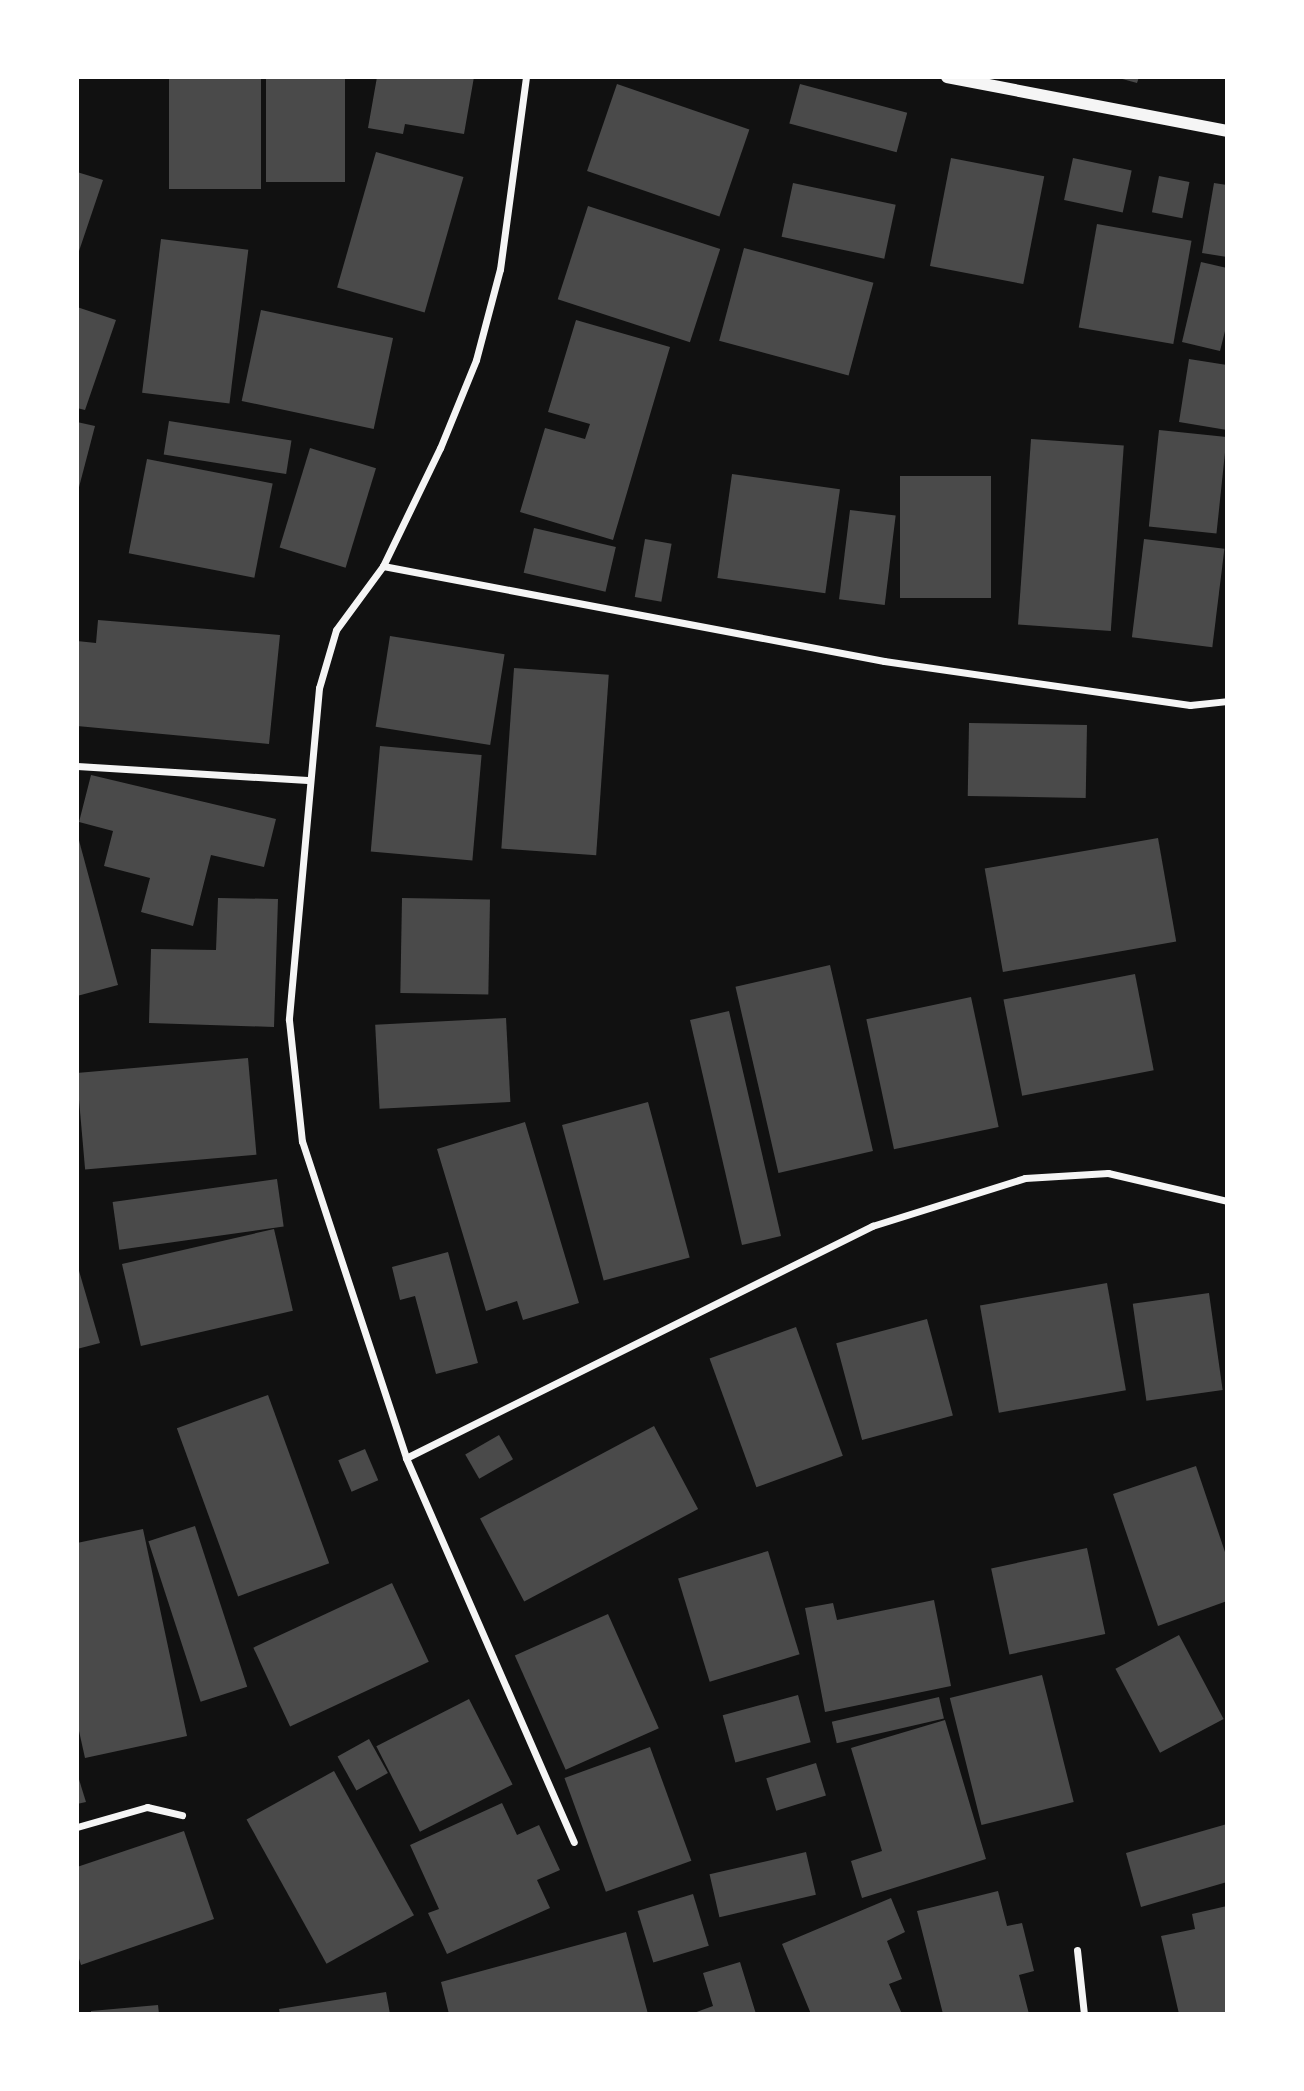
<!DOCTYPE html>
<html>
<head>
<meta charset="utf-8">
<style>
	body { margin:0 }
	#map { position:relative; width:1304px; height:2091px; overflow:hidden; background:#111; font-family:"Titillium Web",sans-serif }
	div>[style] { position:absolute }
	.building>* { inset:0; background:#4a4a4a; transform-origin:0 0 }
	.minor>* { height:7px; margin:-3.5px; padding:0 3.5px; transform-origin:3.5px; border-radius:3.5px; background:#f5f5f5 }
	.tertiary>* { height:12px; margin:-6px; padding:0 6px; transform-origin:6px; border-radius:6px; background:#f5f5f5 }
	span { translate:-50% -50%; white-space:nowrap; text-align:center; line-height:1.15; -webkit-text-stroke:6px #fff; paint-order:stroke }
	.frame { position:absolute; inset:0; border:79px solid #fff; pointer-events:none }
</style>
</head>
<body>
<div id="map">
	<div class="building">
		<div style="left:169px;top:77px;width:92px;height:112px"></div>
		<div style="left:266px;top:77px;width:79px;height:105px"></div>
		<div style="clip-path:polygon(377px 77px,474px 77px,464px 134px,405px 124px,403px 134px,368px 128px)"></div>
		<div style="clip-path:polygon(1115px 77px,1139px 77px,1137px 83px)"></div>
		<div style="left:617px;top:84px;width:140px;height:92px;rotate:19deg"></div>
		<div style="left:800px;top:84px;width:111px;height:41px;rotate:15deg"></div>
		<div style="left:376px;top:152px;width:91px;height:141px;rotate:16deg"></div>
		<div style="left:951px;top:158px;width:95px;height:110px;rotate:11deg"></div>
		<div style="left:1073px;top:158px;width:60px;height:43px;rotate:12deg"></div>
		<div style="clip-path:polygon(77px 172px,103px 180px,77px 257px)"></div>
		<div style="left:1159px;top:176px;width:31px;height:37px;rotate:11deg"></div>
		<div style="left:793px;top:183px;width:105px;height:55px;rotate:12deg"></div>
		<div style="clip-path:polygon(1214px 183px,1227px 185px,1227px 257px,1202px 253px)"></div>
		<div style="left:588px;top:206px;width:139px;height:98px;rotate:18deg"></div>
		<div style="left:1097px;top:224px;width:96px;height:105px;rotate:10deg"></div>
		<div style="left:161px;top:239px;width:88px;height:155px;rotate:7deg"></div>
		<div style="left:744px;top:248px;width:134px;height:96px;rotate:15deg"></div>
		<div style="clip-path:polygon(1201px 262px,1227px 268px,1227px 323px,1220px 351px,1182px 342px)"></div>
		<div style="clip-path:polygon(77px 307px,116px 320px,85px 410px,77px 408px)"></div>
		<div style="left:261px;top:310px;width:135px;height:93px;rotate:12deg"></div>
		<div style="clip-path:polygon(576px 320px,670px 347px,613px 540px,520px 512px,545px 428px,585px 439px,590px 424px,548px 412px)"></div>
		<div style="clip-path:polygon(1189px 359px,1227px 365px,1227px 430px,1179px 422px)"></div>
		<div style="left:169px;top:421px;width:124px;height:34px;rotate:9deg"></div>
		<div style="clip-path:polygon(77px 422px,95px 426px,78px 491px,77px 491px)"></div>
		<div style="left:1159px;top:430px;width:68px;height:97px;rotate:6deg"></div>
		<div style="left:1031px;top:439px;width:93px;height:186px;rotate:4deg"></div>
		<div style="left:310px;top:448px;width:69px;height:104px;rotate:17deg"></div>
		<div style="left:147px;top:459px;width:128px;height:96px;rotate:11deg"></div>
		<div style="left:732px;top:474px;width:109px;height:105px;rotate:8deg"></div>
		<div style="left:991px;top:476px;width:122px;height:91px;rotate:90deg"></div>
		<div style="left:850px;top:510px;width:46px;height:90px;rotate:7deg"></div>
		<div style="left:534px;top:528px;width:84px;height:46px;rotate:13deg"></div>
		<div style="left:645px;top:539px;width:27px;height:59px;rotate:10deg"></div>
		<div style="left:1144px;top:539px;width:81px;height:99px;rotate:7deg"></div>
		<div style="clip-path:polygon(98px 620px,280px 635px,269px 744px,77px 726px,77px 641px,96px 643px)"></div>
		<div style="left:390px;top:636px;width:116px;height:92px;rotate:9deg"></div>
		<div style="left:514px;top:668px;width:95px;height:181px;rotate:4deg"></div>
		<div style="left:969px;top:723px;width:118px;height:73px;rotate:1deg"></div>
		<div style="left:380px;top:746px;width:102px;height:106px;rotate:5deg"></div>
		<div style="clip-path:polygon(91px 775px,276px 819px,264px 867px,211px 855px,193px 926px,141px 912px,150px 878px,104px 866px,113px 831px,79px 822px)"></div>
		<div style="clip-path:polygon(77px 833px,118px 985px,77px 996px)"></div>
		<div style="left:1158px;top:838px;width:105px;height:176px;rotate:80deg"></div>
		<div style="clip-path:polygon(218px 898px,278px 899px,274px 1027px,149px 1023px,151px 949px,216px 950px)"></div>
		<div style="left:402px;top:898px;width:88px;height:95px;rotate:1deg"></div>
		<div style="left:830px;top:965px;width:191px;height:97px;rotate:77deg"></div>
		<div style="left:1135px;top:974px;width:98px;height:134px;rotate:79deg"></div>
		<div style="left:971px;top:997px;width:133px;height:107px;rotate:78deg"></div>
		<div style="left:729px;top:1011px;width:231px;height:40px;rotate:77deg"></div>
		<div style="left:506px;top:1018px;width:84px;height:131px;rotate:87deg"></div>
		<div style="left:248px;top:1058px;width:97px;height:172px;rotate:85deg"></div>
		<div style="left:648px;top:1102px;width:161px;height:89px;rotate:75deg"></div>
		<div style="clip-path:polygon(525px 1122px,579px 1303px,523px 1320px,517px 1301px,486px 1311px,437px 1149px)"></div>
		<div style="left:277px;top:1179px;width:48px;height:166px;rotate:82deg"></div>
		<div style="left:274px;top:1229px;width:84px;height:156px;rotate:77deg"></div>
		<div style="clip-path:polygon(448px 1252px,478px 1363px,436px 1374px,415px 1296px,400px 1300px,392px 1267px)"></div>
		<div style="clip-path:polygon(77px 1264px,100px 1343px,77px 1349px)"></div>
		<div style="left:1107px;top:1283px;width:109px;height:129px;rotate:80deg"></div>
		<div style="left:1209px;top:1293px;width:98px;height:77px;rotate:82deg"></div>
		<div style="left:927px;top:1319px;width:100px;height:94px;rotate:75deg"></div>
		<div style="left:796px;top:1327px;width:137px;height:92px;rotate:70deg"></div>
		<div style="left:268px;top:1395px;width:179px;height:97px;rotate:70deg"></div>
		<div style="left:654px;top:1426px;width:94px;height:197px;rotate:62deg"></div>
		<div style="left:499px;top:1435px;width:28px;height:39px;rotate:60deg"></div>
		<div style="left:365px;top:1449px;width:34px;height:29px;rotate:67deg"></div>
		<div style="clip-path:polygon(1196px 1466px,1227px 1558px,1227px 1601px,1158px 1626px,1113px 1494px)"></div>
		<div style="left:195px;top:1526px;width:169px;height:49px;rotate:72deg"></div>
		<div style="clip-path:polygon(143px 1529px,187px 1736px,85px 1758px,77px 1722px,77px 1543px)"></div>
		<div style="left:1087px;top:1548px;width:88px;height:98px;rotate:78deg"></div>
		<div style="left:768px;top:1551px;width:108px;height:94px;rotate:73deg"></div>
		<div style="left:392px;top:1583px;width:87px;height:153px;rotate:65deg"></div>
		<div style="clip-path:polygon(934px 1600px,951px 1686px,825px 1712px,805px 1608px,833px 1603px,837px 1620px)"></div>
		<div style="left:608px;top:1614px;width:125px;height:102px;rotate:66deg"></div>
		<div style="left:1179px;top:1635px;width:95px;height:72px;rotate:62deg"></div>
		<div style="left:1042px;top:1675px;width:131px;height:95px;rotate:76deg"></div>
		<div style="left:798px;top:1695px;width:49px;height:78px;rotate:75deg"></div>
		<div style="left:939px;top:1697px;width:22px;height:110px;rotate:77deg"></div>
		<div style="left:469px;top:1699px;width:96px;height:104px;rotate:63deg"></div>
		<div style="clip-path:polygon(945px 1720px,986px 1859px,862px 1898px,851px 1861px,882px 1851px,851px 1748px)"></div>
		<div style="left:369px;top:1739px;width:39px;height:36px;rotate:61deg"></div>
		<div style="left:650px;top:1747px;width:121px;height:91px;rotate:70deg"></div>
		<div style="left:816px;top:1763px;width:34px;height:52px;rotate:73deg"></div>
		<div style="left:334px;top:1771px;width:165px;height:100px;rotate:61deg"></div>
		<div style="clip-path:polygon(77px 1773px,86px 1802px,77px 1804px)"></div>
		<div style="clip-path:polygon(502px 1803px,517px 1835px,539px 1825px,560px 1870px,537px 1880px,550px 1908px,447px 1954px,428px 1913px,439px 1909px,410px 1845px)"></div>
		<div style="clip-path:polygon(1227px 1824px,1227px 1882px,1141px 1907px,1126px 1853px)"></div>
		<div style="clip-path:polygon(184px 1831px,214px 1919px,81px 1965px,77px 1952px,77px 1867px)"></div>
		<div style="left:806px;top:1852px;width:44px;height:99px;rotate:77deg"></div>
		<div style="clip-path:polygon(998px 1891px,1007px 1926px,1022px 1923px,1034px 1971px,1019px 1975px,1029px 2014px,943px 2014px,917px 1911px)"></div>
		<div style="left:693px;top:1894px;width:54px;height:58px;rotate:73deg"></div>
		<div style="clip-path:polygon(891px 1898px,905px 1932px,887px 1941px,902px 1979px,889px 1984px,902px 2014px,811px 2014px,782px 1944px)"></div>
		<div style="clip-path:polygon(1227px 1906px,1227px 2014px,1179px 2014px,1161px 1936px,1195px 1929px,1192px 1914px)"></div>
		<div style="clip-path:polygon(626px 1932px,648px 2014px,449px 2014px,441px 1982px)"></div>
		<div style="clip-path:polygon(740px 1962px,756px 2014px,691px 2014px,713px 2006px,703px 1973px)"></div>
		<div style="clip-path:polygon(386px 1992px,390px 2014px,280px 2014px,279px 2009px)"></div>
		<div style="clip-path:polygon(158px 2005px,159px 2014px,91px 2014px,91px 2011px)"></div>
	</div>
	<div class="minor">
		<div style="left:526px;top:77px;width:194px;rotate:97.7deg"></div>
		<div style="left:500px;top:269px;width:94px;rotate:104.8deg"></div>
		<div style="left:476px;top:360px;width:95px;rotate:112.2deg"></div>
		<div style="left:440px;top:448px;width:131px;rotate:115.8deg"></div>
		<div style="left:383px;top:566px;width:79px;rotate:126.3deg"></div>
		<div style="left:336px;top:630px;width:60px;rotate:106.3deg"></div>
		<div style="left:319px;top:688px;width:333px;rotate:95.2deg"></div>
		<div style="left:289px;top:1020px;width:122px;rotate:83.9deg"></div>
		<div style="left:302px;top:1141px;width:334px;rotate:71.8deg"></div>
		<div style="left:406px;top:1458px;width:419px;rotate:66.4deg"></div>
		<div style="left:383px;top:566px;width:510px;rotate:10.74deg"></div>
		<div style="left:884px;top:661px;width:309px;rotate:8.2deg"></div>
		<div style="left:1190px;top:705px;width:37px;rotate:-6deg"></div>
		<div style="left:77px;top:766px;width:231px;rotate:3.5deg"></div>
		<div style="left:406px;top:1458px;width:521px;rotate:-26.47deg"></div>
		<div style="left:872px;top:1226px;width:160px;rotate:-17.4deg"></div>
		<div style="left:1025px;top:1178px;width:83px;rotate:-3.4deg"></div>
		<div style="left:1108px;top:1173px;width:122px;rotate:13.2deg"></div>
		<div style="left:77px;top:1827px;width:73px;rotate:-15.9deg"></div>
		<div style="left:147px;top:1807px;width:36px;rotate:13deg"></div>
		<div style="left:1077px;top:1950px;width:64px;rotate:83.8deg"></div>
	</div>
	<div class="tertiary">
		<div style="left:947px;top:77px;width:285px;rotate:10.9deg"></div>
	</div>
	<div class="frame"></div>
</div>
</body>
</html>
